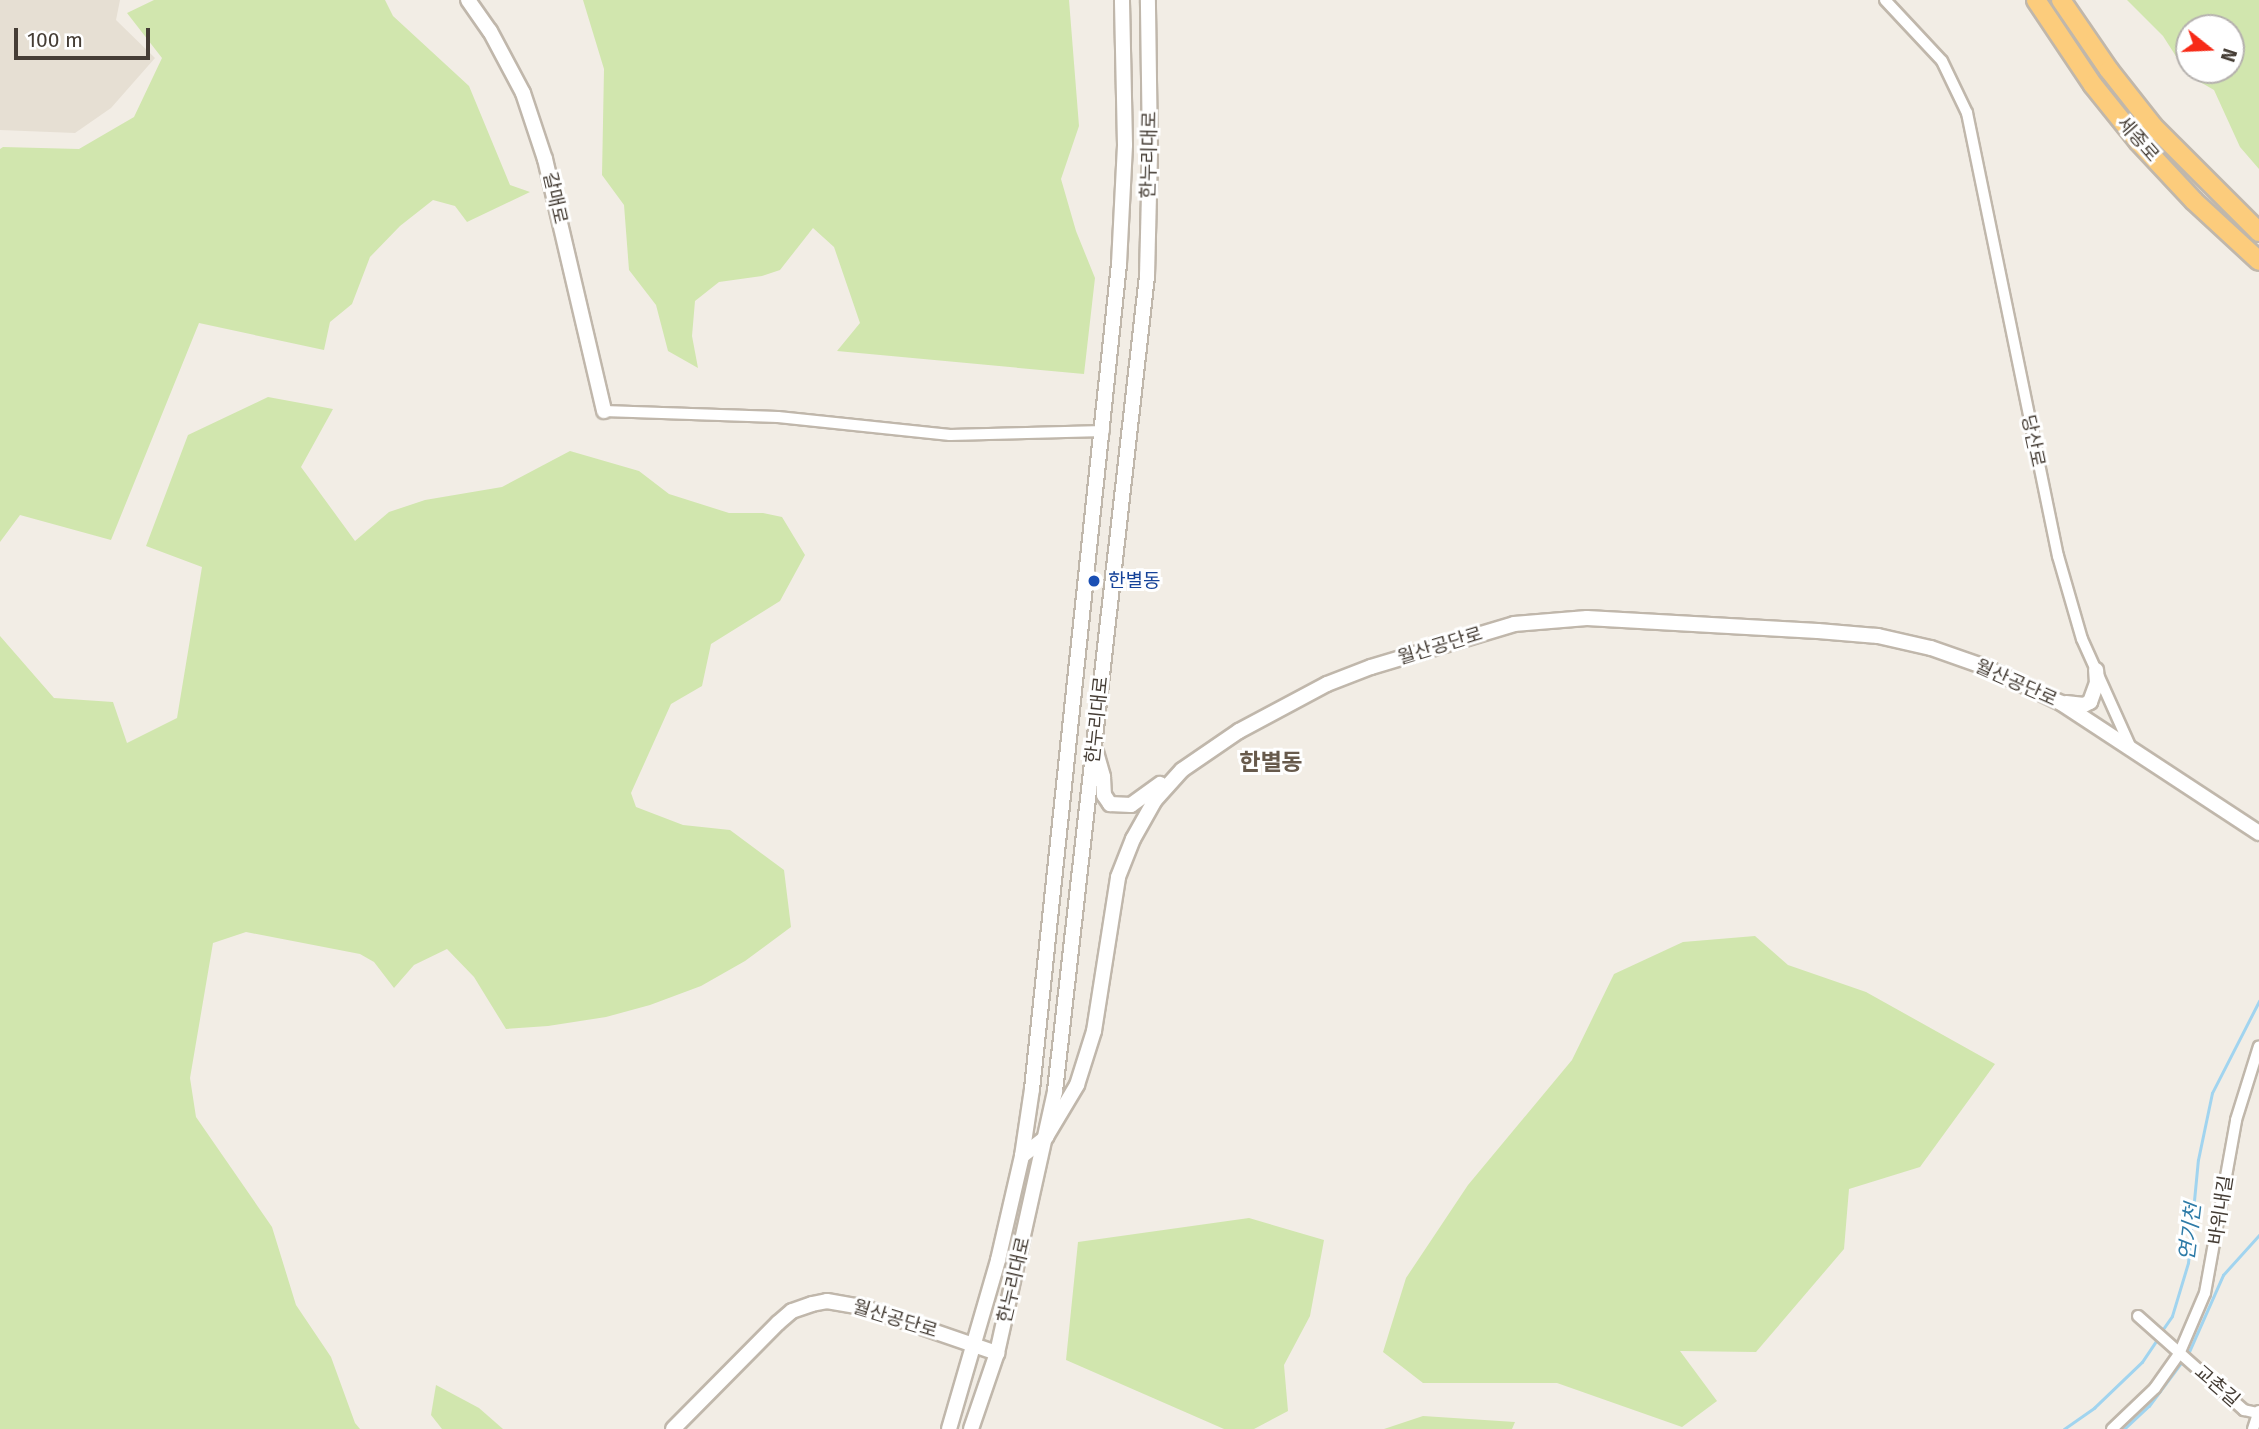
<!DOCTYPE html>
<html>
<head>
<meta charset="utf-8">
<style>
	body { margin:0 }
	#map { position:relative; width:2259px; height:1429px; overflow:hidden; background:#f2ede5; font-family:"Fira Sans","Noto Sans KR",sans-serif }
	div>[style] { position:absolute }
	.residential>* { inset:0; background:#e6dfd3 }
	.green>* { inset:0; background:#d1e6ae }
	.stream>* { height:2.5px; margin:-1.25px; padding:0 1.25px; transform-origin:1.25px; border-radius:1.25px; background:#a1d4ef }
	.roads { filter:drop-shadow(2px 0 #c0b7ab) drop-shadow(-2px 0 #c0b7ab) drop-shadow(0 2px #c0b7ab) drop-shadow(0 -2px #c0b7ab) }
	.minor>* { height:10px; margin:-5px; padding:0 5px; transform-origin:5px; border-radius:5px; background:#fff }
	.tertiary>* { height:14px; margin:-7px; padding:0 7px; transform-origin:7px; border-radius:7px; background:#fff }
	.trunk>* { height:18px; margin:-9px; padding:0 9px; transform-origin:9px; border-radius:9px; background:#fccc7c }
	.dots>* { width:19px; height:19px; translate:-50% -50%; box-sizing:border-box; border:4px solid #fff; border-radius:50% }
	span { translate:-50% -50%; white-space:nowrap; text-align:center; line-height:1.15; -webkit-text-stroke:6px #fff; paint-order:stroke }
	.street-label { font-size:19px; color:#453d35 }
	.transit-label { font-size:19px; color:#164399 }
	.left { translate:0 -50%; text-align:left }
	.water-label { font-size:21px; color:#2e7ba7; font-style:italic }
	.quarter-label { font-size:23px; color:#675a4c; font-weight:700 }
	.north { position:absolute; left:2175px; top:14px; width:70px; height:70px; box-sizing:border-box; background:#fff; border:2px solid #b5b1ae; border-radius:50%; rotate:108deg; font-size:19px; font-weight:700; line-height:28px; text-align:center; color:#453d35 }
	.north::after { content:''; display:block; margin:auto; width:24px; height:32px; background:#f72a17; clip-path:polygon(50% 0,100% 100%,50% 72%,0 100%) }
	.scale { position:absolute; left:14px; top:28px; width:136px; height:32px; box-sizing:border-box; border:4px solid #453d35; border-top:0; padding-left:9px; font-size:21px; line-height:24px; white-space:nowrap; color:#453d35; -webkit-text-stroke:5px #fff; paint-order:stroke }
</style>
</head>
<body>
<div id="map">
	<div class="residential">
		<div style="clip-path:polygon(0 0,120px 0,116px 20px,155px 58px,111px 108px,75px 133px,0 130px)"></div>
	</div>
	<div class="green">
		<div style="clip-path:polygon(154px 0,385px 0,393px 16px,469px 86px,510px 185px,530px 192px,467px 222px,455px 206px,433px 200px,400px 226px,370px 257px,352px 304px,330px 322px,324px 350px,199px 323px,111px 540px,20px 515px,0 542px,0 149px,3px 147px,79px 149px,134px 117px,162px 58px,127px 13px)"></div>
		<div style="clip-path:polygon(583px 0,1069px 0,1079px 126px,1061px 179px,1076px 231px,1095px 278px,1084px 374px,837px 351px,860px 323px,834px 247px,813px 228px,780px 270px,762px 276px,719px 282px,695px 301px,692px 336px,698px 368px,668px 351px,656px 305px,629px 270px,624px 205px,602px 175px,604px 69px)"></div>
		<div style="clip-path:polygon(evenodd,2127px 0,2259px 0,2259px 169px,2240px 147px,2214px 90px,2188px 75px,2163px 36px,2127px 0,2189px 28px,2231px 28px,2231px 70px,2189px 70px,2189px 28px)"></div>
		<div style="clip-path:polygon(268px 397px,333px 409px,301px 467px,355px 541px,389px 512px,425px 500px,502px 487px,570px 451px,639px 471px,669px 494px,729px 513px,763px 513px,782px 517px,805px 555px,780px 601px,711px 644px,702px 686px,671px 704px,631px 793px,636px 807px,683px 825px,730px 830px,784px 870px,791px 927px,745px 961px,701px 986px,650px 1005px,606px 1017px,548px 1026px,506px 1029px,474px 977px,447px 949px,414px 965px,394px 988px,374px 962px,360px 954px,246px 932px,213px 943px,190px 1078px,196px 1117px,272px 1227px,296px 1305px,331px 1357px,355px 1423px,360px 1429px,0 1429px,0 636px,54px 698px,113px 702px,127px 743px,177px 718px,202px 567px,146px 546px,188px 435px)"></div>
		<div style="clip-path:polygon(1755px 936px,1788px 965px,1866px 992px,1995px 1064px,1920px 1167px,1849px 1189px,1844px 1249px,1756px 1352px,1680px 1351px,1717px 1401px,1682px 1427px,1557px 1383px,1423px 1383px,1383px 1352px,1406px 1278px,1468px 1185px,1572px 1060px,1614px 974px,1683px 942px)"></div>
		<div style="clip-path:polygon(1249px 1218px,1324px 1240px,1310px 1316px,1284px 1365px,1288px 1411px,1254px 1429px,1224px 1429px,1066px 1360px,1078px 1242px)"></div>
		<div style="clip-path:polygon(436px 1385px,479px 1408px,503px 1429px,442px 1429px,431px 1415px)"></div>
		<div style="clip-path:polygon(1423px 1416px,1515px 1422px,1512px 1429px,1384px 1429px)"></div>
	</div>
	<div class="stream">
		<div style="left:2161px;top:1332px;width:19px;rotate:-55deg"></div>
		<div style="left:2172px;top:1316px;width:55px;rotate:-73.2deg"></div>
		<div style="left:2188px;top:1263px;width:103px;rotate:-84.5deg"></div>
		<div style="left:2198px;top:1160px;width:68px;rotate:-78.2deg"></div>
		<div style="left:2212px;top:1093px;width:103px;rotate:-62.9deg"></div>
		<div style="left:2188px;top:1354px;width:86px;rotate:-66.1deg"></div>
		<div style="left:2223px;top:1275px;width:54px;rotate:-48deg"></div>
		<div style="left:2064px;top:1429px;width:37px;rotate:-35deg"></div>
		<div style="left:2094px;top:1408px;width:66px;rotate:-43.8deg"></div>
		<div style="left:2142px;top:1362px;width:29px;rotate:-56deg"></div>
		<div style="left:2124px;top:1429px;width:34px;rotate:-43deg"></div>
		<div style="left:2149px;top:1406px;width:59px;rotate:-53.3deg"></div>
	</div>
	<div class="roads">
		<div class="minor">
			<div style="left:1885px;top:0;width:83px;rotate:46.9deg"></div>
			<div style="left:1942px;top:61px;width:58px;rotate:64.3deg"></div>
			<div style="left:1967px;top:113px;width:452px;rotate:78.4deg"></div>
			<div style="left:2058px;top:556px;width:86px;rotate:73.9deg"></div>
			<div style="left:2082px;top:639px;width:117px;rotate:65.8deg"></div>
			<div style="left:604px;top:411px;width:174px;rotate:2deg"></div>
			<div style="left:778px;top:417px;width:173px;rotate:6deg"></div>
			<div style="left:950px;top:435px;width:154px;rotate:-1.5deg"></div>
			<div style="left:2138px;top:1316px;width:142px;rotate:41.6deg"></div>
			<div style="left:2244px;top:1410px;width:13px;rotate:13deg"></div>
			<div style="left:2112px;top:1429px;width:59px;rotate:-43.6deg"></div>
			<div style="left:2155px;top:1388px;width:42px;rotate:-54.8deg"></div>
			<div style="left:2179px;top:1354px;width:66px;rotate:-66.9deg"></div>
			<div style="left:2205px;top:1293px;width:176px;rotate:-79.8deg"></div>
			<div style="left:2236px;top:1120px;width:77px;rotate:-72.7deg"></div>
			<div style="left:2253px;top:1429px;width:19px;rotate:-72deg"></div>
		</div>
		<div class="tertiary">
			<div style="left:468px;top:0;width:38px;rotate:55deg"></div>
			<div style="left:490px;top:31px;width:70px;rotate:62deg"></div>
			<div style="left:523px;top:93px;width:70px;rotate:71.6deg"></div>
			<div style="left:545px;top:159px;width:259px;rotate:76.8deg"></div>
			<div style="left:2066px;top:703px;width:18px;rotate:6deg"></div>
			<div style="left:2084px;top:705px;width:7px;rotate:-27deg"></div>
			<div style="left:2090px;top:702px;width:20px;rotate:-70deg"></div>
			<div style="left:2097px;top:683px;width:13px;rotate:-94deg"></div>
			<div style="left:1096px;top:752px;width:26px;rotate:74deg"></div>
			<div style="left:1103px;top:777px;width:18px;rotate:87deg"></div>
			<div style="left:1104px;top:795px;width:11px;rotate:56deg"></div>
			<div style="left:1110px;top:804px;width:21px;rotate:3deg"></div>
			<div style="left:1131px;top:805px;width:36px;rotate:-36deg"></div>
			<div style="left:1022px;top:1156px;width:31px;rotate:-38deg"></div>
			<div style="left:1046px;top:1137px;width:61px;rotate:-59.2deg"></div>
			<div style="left:1077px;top:1085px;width:57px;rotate:-72.5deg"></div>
			<div style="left:1094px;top:1031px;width:156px;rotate:-81.1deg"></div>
			<div style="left:1118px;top:877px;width:41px;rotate:-68.5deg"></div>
			<div style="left:1133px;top:839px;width:45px;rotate:-60.6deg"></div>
			<div style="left:1155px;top:800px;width:40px;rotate:-48deg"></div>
			<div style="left:1182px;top:770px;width:69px;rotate:-34.4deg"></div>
			<div style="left:1239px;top:731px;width:100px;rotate:-28.1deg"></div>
			<div style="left:1327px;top:684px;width:47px;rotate:-21.1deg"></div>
			<div style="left:1371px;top:667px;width:149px;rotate:-16.7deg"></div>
			<div style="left:1514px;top:624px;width:73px;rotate:-4.7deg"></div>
			<div style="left:1587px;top:618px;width:231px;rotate:3.2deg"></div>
			<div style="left:1818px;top:631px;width:60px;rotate:4.8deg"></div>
			<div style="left:1878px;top:636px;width:54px;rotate:12.8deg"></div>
			<div style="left:1931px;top:648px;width:57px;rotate:19.4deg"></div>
			<div style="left:1985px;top:667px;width:84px;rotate:25.3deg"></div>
			<div style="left:2061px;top:703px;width:237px;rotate:33.3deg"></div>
			<div style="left:673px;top:1429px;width:149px;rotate:-45.3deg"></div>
			<div style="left:778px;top:1323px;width:18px;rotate:-41deg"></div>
			<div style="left:792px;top:1311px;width:21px;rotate:-19deg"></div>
			<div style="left:812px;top:1304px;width:15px;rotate:-11deg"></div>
			<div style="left:827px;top:1301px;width:40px;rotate:10deg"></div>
			<div style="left:866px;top:1308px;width:139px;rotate:19deg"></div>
			<div style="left:949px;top:1429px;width:176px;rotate:-73.8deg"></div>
			<div style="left:998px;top:1260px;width:107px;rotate:-77deg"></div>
			<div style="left:1022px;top:1156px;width:68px;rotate:-81.5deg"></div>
			<div style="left:1032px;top:1089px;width:830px;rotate:-83.98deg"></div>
			<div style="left:1119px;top:264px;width:119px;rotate:-87.1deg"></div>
			<div style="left:1125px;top:145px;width:145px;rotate:-91.2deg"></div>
			<div style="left:971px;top:1429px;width:80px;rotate:-71.1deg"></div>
			<div style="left:997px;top:1353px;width:268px;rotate:-77.5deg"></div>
			<div style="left:1055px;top:1091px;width:820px;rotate:-83.56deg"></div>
			<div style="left:1147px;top:276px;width:125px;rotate:-88.6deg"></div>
			<div style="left:1150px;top:151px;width:151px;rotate:-90.8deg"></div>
		</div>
		<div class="trunk">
			<div style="left:2036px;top:0;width:102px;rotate:56.2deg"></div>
			<div style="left:2093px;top:85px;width:72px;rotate:51.2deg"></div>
			<div style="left:2138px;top:141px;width:82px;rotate:47deg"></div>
			<div style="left:2194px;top:201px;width:88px;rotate:42.7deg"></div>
			<div style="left:2061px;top:0;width:85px;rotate:55.6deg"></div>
			<div style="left:2109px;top:70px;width:71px;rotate:51.8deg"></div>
			<div style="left:2153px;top:126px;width:150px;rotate:45deg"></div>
		</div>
	</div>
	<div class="dots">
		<div style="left:1094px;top:581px;background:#1a4fb4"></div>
	</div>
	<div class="street-label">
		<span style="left:2138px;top:139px;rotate:49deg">세종로</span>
		<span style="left:1149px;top:155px;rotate:-89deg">한누리대로</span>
		<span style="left:555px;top:198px;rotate:77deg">갈매로</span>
		<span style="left:2033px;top:441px;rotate:78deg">당산로</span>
		<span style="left:1440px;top:646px;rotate:-17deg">월산공단로</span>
		<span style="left:2016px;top:683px;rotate:24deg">월산공단로</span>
		<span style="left:1097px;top:720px;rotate:-84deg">한누리대로</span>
		<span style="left:2221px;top:1210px;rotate:-81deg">바위내길</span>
		<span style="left:1014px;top:1280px;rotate:-77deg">한누리대로</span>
		<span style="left:895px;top:1319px;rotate:17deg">월산공단로</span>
		<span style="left:2217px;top:1386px;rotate:41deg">교촌길</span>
	</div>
	<div class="transit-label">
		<span class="left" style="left:1108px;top:581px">한별동</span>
	</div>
	<div class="water-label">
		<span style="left:2190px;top:1232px;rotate:-83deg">연기천</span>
	</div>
	<div class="quarter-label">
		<span style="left:1271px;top:762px">한별동</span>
	</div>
	<div class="north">N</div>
	<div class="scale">100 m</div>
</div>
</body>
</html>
